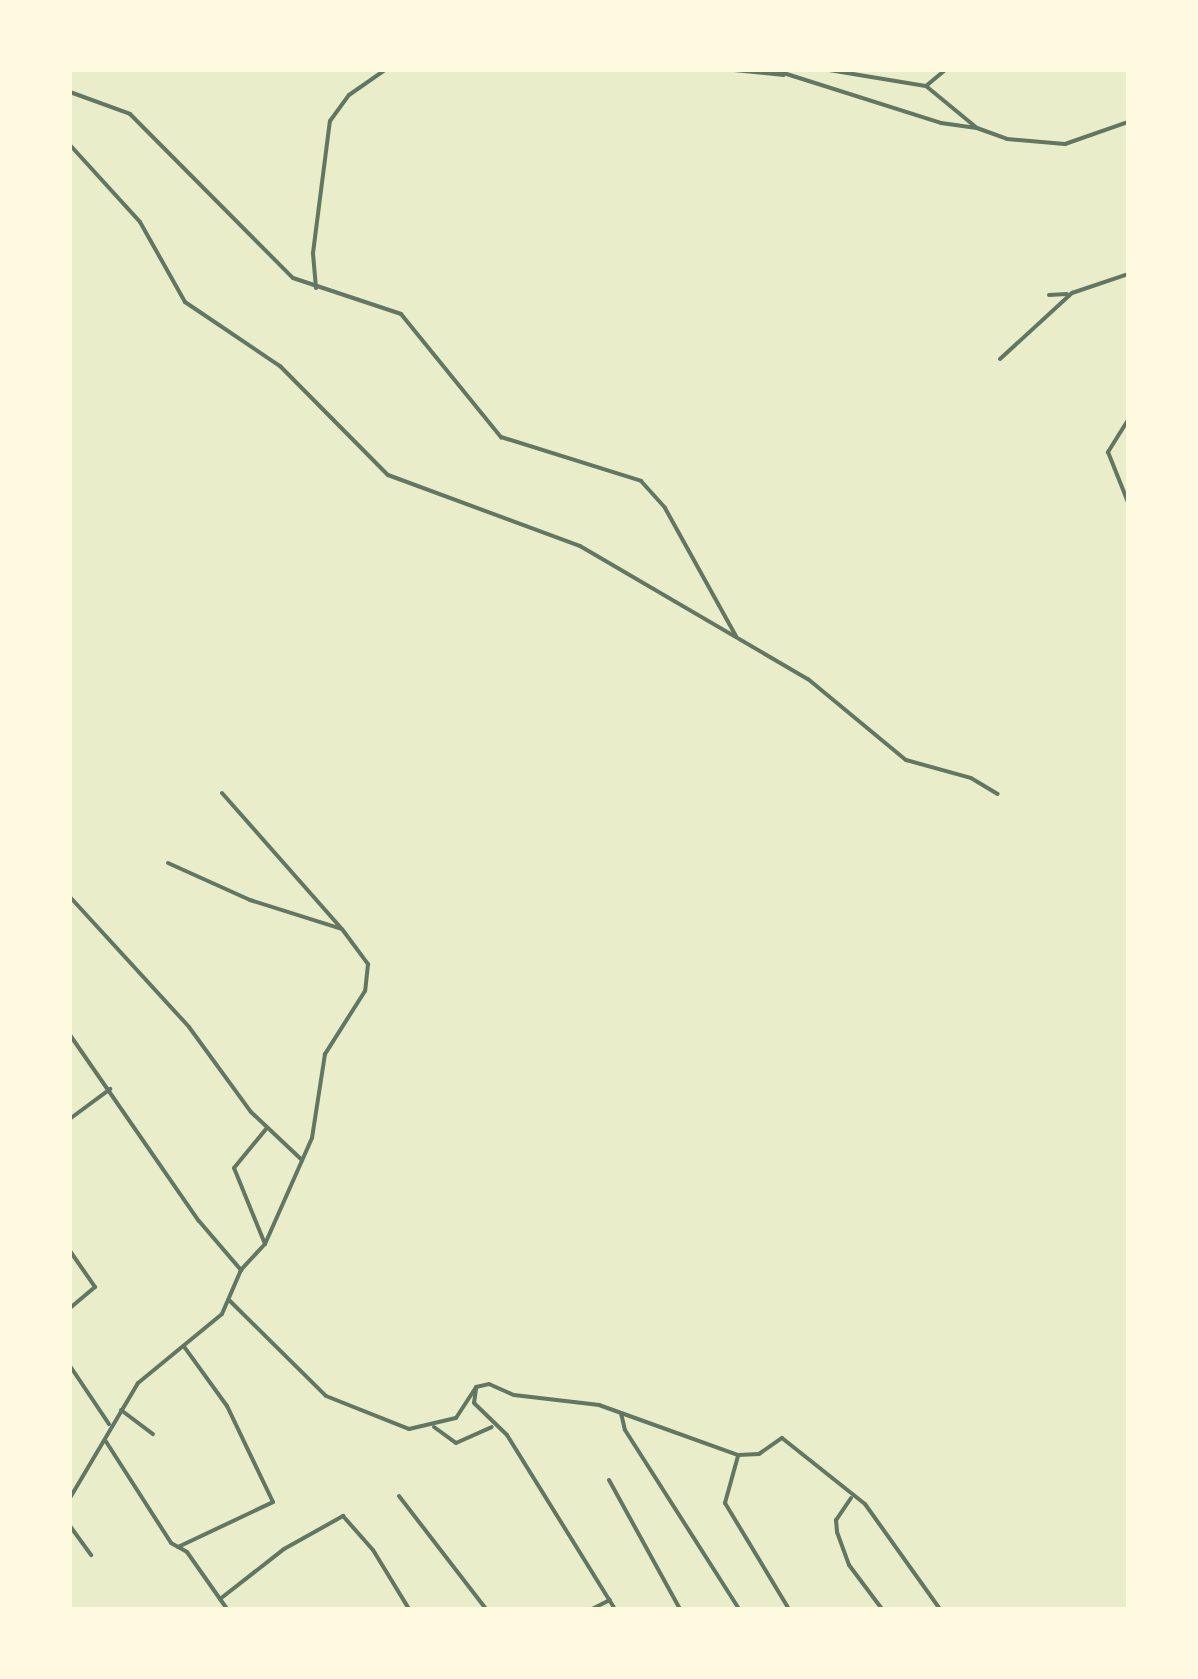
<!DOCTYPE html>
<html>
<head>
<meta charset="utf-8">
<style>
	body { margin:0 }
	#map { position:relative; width:1198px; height:1679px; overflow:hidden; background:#e9edc9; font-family:"DM Sans",sans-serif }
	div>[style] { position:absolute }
	.minor>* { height:4px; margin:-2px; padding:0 2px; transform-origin:2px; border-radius:2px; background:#617663 }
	span { translate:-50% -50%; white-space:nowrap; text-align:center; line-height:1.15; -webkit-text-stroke:8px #fefae0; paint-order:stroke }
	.frame { position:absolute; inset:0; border:72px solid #fefae0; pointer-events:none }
</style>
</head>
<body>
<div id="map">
	<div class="minor">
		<div style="left:576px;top:70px;width:23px"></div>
		<div style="left:734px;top:70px;width:50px;rotate:5.7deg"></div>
		<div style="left:774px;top:70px;width:175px;rotate:17.6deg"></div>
		<div style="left:941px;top:123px;width:36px;rotate:8deg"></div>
		<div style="left:829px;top:70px;width:98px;rotate:9.4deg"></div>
		<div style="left:926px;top:86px;width:66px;rotate:39.5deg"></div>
		<div style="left:977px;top:128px;width:32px;rotate:20deg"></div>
		<div style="left:1007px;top:139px;width:58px;rotate:4.9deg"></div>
		<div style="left:1065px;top:144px;width:67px;rotate:-19.2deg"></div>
		<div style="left:926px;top:86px;width:25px;rotate:-40deg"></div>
		<div style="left:70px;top:92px;width:64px;rotate:20.1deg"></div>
		<div style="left:130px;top:114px;width:231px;rotate:45.2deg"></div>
		<div style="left:293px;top:278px;width:114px;rotate:18.4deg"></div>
		<div style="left:401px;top:314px;width:159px;rotate:50.9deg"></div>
		<div style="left:501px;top:437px;width:147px;rotate:17.4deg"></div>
		<div style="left:641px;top:481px;width:36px;rotate:48deg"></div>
		<div style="left:665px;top:508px;width:146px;rotate:61deg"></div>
		<div style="left:70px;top:145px;width:104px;rotate:47.7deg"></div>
		<div style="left:140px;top:222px;width:92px;rotate:60.6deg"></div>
		<div style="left:185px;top:302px;width:115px;rotate:34deg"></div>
		<div style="left:280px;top:366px;width:153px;rotate:45.3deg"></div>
		<div style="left:388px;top:475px;width:205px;rotate:20.3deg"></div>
		<div style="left:580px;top:546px;width:264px;rotate:30.3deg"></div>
		<div style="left:808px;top:679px;width:127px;rotate:39.6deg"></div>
		<div style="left:906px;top:760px;width:67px;rotate:15.5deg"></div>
		<div style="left:971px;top:778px;width:31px;rotate:31deg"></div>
		<div style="left:316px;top:288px;width:35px;rotate:-95deg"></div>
		<div style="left:313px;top:253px;width:133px;rotate:-82.7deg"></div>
		<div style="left:330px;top:121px;width:32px;rotate:-54deg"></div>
		<div style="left:349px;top:95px;width:44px;rotate:-34.8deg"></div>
		<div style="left:1049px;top:295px;width:18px;rotate:-3deg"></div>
		<div style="left:1000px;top:359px;width:98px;rotate:-42.5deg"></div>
		<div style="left:1072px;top:293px;width:59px;rotate:-18.7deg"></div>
		<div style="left:1128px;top:420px;width:38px;rotate:122deg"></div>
		<div style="left:1108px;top:452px;width:54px;rotate:68.2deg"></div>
		<div style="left:222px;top:793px;width:179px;rotate:48.6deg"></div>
		<div style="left:168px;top:863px;width:90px;rotate:24.3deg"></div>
		<div style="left:250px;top:900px;width:96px;rotate:17.5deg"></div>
		<div style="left:342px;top:929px;width:44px;rotate:53.4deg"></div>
		<div style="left:368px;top:964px;width:27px;rotate:96deg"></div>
		<div style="left:365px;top:991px;width:75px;rotate:122.4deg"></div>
		<div style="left:325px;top:1054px;width:85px;rotate:98.8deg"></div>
		<div style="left:312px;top:1138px;width:116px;rotate:113.9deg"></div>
		<div style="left:265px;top:1244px;width:35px;rotate:133deg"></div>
		<div style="left:70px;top:897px;width:176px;rotate:47.5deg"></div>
		<div style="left:189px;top:1027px;width:105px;rotate:53.9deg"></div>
		<div style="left:251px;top:1112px;width:70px;rotate:43.3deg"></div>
		<div style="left:70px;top:1035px;width:226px;rotate:55.3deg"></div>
		<div style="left:199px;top:1221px;width:65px;rotate:49.4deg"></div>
		<div style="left:241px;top:1270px;width:48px;rotate:113.4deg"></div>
		<div style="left:222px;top:1314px;width:109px;rotate:140.6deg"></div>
		<div style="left:138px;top:1383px;width:134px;rotate:120.6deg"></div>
		<div style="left:71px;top:1118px;width:49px;rotate:-36.6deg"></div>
		<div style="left:265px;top:1244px;width:82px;rotate:-112.2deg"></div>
		<div style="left:234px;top:1168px;width:50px;rotate:-50.6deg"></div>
		<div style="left:70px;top:1251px;width:44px;rotate:55.2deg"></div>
		<div style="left:95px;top:1287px;width:33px;rotate:140deg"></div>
		<div style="left:229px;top:1300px;width:136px;rotate:44.7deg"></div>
		<div style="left:326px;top:1396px;width:89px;rotate:21.7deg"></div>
		<div style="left:409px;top:1429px;width:48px;rotate:-13.2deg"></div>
		<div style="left:456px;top:1418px;width:37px;rotate:-57deg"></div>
		<div style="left:476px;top:1387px;width:13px;rotate:-13deg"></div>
		<div style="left:489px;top:1384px;width:27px;rotate:24deg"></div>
		<div style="left:514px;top:1395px;width:86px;rotate:6.7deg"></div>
		<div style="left:599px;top:1405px;width:148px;rotate:19.8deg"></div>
		<div style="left:738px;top:1455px;width:21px;rotate:-3deg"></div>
		<div style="left:759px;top:1454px;width:28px;rotate:-35deg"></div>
		<div style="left:782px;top:1438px;width:106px;rotate:38.5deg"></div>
		<div style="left:865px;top:1504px;width:129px;rotate:54.5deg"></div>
		<div style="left:70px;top:1366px;width:70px;rotate:56.1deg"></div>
		<div style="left:476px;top:1389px;width:14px;rotate:98deg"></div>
		<div style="left:474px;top:1403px;width:46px;rotate:44.1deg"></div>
		<div style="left:507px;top:1435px;width:205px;rotate:58.2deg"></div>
		<div style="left:121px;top:1410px;width:40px;rotate:37deg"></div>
		<div style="left:621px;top:1413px;width:17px;rotate:77deg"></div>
		<div style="left:625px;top:1430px;width:212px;rotate:57.5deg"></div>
		<div style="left:434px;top:1427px;width:27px;rotate:36deg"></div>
		<div style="left:456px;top:1443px;width:39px;rotate:-24deg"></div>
		<div style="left:105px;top:1440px;width:122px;rotate:57.3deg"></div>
		<div style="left:171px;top:1543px;width:18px;rotate:29deg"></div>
		<div style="left:187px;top:1552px;width:70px;rotate:54.9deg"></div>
		<div style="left:738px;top:1456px;width:49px;rotate:105.5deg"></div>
		<div style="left:725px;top:1503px;width:124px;rotate:58.9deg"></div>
		<div style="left:609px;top:1480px;width:147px;rotate:61.2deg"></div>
		<div style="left:399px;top:1496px;width:143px;rotate:52.4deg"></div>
		<div style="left:851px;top:1498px;width:27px;rotate:124deg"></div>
		<div style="left:836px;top:1520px;width:12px;rotate:85deg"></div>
		<div style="left:837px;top:1532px;width:35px;rotate:70deg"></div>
		<div style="left:849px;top:1565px;width:55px;rotate:53.1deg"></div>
		<div style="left:70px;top:1526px;width:36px;rotate:54deg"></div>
		<div style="left:178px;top:1547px;width:105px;rotate:-25.3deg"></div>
		<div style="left:273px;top:1502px;width:106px;rotate:-115.6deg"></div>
		<div style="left:227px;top:1406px;width:72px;rotate:-125.9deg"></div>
		<div style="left:220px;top:1599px;width:81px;rotate:-38deg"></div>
		<div style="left:284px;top:1549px;width:68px;rotate:-29.2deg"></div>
		<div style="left:343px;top:1516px;width:45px;rotate:48.6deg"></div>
		<div style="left:373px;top:1550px;width:69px;rotate:58.6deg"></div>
		<div style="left:592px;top:1609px;width:20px;rotate:-27deg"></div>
	</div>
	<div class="frame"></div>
</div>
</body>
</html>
